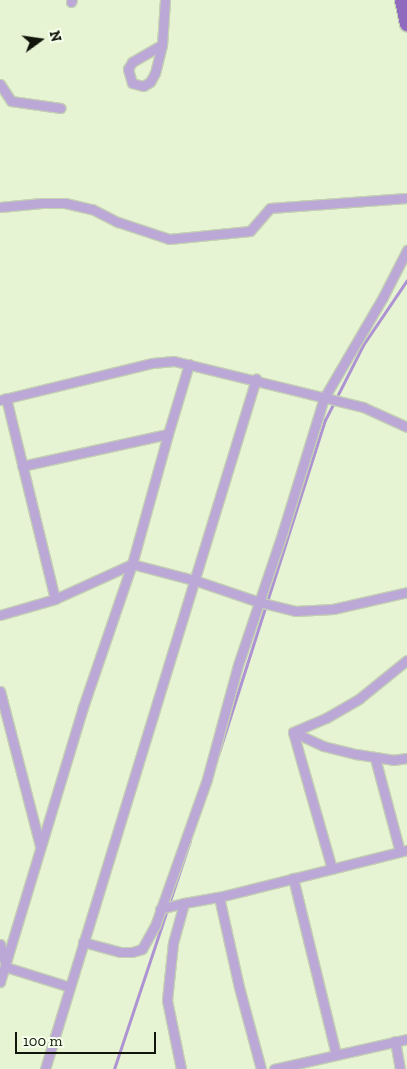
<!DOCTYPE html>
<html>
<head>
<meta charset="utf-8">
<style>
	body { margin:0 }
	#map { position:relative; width:407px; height:1069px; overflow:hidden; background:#e6f4d3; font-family:"Zilla Slab",serif }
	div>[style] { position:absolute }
	.stream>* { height:3px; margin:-1.5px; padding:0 1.5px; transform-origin:1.5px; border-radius:1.5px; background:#ad93d1 }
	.roads { filter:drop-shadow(1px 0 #c4d0b3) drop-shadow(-1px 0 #c4d0b3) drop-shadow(0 1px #c4d0b3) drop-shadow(0 -1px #c4d0b3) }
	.minor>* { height:9px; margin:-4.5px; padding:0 4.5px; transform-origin:4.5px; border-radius:4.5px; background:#bba8d6 }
	.primary>* { height:15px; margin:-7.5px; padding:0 7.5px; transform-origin:7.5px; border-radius:7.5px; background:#906abe }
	span { translate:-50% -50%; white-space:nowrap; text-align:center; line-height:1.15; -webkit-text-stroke:5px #f6ffeb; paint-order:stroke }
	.north { position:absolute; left:15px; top:15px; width:50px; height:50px; -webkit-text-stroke:4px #f6ffeb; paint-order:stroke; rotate:76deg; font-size:14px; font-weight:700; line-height:20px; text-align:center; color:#11150a }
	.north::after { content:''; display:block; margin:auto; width:18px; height:22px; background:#11150a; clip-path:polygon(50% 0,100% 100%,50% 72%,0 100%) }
	.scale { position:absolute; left:15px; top:1032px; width:141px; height:22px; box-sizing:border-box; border:2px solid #11150a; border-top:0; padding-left:6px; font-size:15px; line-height:18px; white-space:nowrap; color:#11150a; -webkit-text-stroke:4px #f6ffeb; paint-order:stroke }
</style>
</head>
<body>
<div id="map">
	<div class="stream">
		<div style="left:218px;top:755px;width:352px;rotate:-72.3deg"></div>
		<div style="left:325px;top:420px;width:84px;rotate:-63.1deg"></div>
		<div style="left:363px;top:345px;width:78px;rotate:-55.9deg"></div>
		<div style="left:114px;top:1069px;width:241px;rotate:-71.6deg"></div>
	</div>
	<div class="roads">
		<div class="minor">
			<div style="left:71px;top:2px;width:2px;rotate:-63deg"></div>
			<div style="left:162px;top:45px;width:29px;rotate:104deg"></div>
			<div style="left:155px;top:73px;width:10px;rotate:119deg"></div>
			<div style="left:150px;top:82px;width:8px;rotate:150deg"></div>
			<div style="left:143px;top:86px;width:11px;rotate:-165deg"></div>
			<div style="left:132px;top:83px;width:15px;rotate:-106deg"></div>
			<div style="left:128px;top:69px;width:8px;rotate:-60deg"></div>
			<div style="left:132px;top:62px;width:34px;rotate:-30deg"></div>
			<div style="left:162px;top:45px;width:45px;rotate:-86.2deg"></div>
			<div style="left:0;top:84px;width:20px;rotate:57deg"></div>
			<div style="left:11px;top:101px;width:50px;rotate:8deg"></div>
			<div style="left:0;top:207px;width:42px;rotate:-5.4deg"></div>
			<div style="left:42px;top:203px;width:23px"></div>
			<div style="left:65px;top:203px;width:28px;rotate:13deg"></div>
			<div style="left:92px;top:209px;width:29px;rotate:27deg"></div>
			<div style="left:118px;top:222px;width:54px;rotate:18.4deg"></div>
			<div style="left:169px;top:239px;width:81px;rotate:-5.6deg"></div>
			<div style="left:250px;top:231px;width:30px;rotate:-49deg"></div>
			<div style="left:270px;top:208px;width:137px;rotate:-4.2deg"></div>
			<div style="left:6px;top:398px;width:207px;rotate:76.3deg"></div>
			<div style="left:0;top:400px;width:156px;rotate:-13.7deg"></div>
			<div style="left:152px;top:363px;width:22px;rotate:-5deg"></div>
			<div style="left:174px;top:361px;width:195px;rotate:13.7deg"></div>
			<div style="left:363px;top:407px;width:48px;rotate:24.4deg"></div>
			<div style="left:22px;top:466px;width:149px;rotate:-12.4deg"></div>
			<div style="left:0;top:615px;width:57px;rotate:-16.2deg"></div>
			<div style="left:55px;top:599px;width:85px;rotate:-24.4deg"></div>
			<div style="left:132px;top:564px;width:64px;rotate:14.5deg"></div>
			<div style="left:194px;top:580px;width:69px;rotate:18.7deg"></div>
			<div style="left:259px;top:602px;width:37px;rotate:14deg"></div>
			<div style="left:295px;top:611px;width:38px;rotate:-3deg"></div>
			<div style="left:333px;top:609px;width:76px;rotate:-12.9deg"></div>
			<div style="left:0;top:691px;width:160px;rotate:75.5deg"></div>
			<div style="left:293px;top:732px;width:33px;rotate:25deg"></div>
			<div style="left:323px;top:746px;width:34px;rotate:14deg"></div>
			<div style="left:356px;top:754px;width:37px;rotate:9deg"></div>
			<div style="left:393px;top:760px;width:14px;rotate:-8deg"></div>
			<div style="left:375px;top:758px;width:97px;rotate:75.1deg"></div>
			<div style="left:332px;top:869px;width:142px;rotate:-105.9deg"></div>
			<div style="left:293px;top:732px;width:36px;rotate:-23deg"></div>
			<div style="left:326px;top:718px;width:39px;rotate:-30deg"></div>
			<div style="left:360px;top:698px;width:60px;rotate:-39deg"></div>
			<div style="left:293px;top:878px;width:182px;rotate:76.3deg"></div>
			<div style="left:219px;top:897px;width:92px;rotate:77.5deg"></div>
			<div style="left:239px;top:987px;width:85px;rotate:75deg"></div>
			<div style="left:160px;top:909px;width:25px;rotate:-14deg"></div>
			<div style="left:83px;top:942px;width:39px;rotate:15deg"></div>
			<div style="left:121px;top:952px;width:11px"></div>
			<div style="left:132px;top:952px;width:10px;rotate:-17deg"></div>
			<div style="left:142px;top:949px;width:26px;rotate:-61deg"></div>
			<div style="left:155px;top:926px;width:156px;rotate:-70.5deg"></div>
			<div style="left:207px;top:779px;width:118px;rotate:-74.8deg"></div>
			<div style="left:238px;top:665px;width:141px;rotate:-71.4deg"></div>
			<div style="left:283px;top:531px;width:139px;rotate:-72.9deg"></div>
			<div style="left:324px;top:398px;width:117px;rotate:-59.7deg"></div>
			<div style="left:383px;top:297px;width:53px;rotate:-62.9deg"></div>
			<div style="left:0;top:944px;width:24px;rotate:75deg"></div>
			<div style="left:6px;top:967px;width:67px;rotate:17.4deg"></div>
			<div style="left:0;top:982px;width:287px;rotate:-73.2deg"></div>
			<div style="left:83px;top:707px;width:151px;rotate:-71.1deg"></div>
			<div style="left:132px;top:564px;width:135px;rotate:-74.5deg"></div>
			<div style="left:168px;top:434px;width:73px;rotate:-73.3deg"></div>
			<div style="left:395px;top:1041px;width:28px;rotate:80deg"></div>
			<div style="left:45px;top:1069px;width:722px;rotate:-73deg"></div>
			<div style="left:181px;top:1069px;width:70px;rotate:-101.5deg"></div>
			<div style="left:167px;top:1000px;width:57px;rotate:-84deg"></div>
			<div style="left:173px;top:943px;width:41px;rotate:-74.6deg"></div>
			<div style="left:184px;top:903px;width:36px;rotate:-10deg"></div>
			<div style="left:219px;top:897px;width:194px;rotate:-14deg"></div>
			<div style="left:274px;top:1069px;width:136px;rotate:-12.7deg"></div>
		</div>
		<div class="primary">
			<div style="left:402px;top:0;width:24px;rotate:78deg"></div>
		</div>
	</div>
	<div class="north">N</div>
	<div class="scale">100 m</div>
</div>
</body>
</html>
